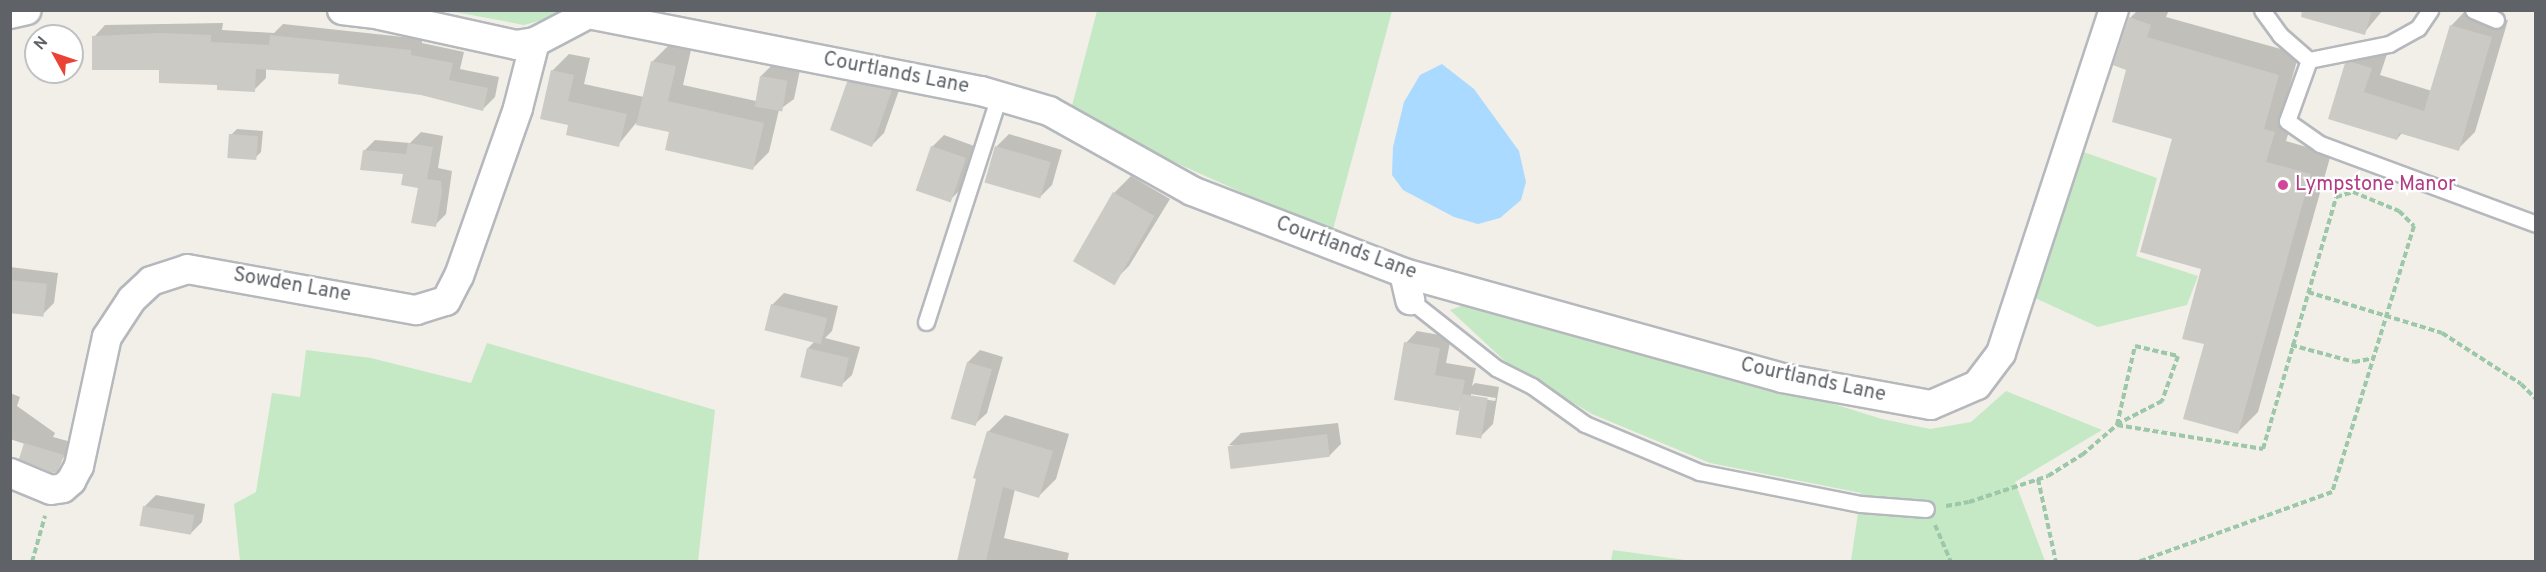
<!DOCTYPE html>
<html>
<head>
<meta charset="utf-8">
<style>
	body { margin:0 }
	#map { position:relative; width:2546px; height:572px; overflow:hidden; background:#f1efe8; font-family:Overpass,sans-serif }
	div>[style] { position:absolute }
	.green>* { inset:0; background:#c5e8c5 }
	.water>* { inset:0; background:#aadaff }
	.shadow>* { inset:0; background:#0003 }
	.building>* { inset:0; background:#cccac5; transform-origin:0 0 }
	.path>* { height:4px; margin-top:-2px; transform-origin:0; background:repeating-linear-gradient(90deg,#9cc7a9 0 6px,transparent 0 9px) }
	.roads { filter:drop-shadow(2px 0 #b5b8bc) drop-shadow(-2px 0 #b5b8bc) drop-shadow(0 2px #b5b8bc) drop-shadow(0 -2px #b5b8bc) }
	.lane>* { height:15px; margin:-7.5px; padding:0 7.5px; transform-origin:7.5px; border-radius:7.5px; background:#fff }
	.street>* { height:28px; margin:-14px; padding:0 14px; transform-origin:14px; border-radius:14px; background:#fff }
	.dots>* { width:16px; height:16px; translate:-50% -50%; box-sizing:border-box; border:3px solid #fff; border-radius:50% }
	span { translate:-50% -50%; white-space:nowrap; text-align:center; line-height:1.15; -webkit-text-stroke:4.5px #fff; paint-order:stroke }
	.street-label { font-size:20px; color:#5f6368 }
	.hotel-label { font-size:20px; color:#b23c85 }
	.left { translate:0 -50%; text-align:left }
	.frame { position:absolute; inset:0; border:12px solid #5f6368; pointer-events:none }
	.north { position:absolute; left:24px; top:24px; width:60px; height:60px; box-sizing:border-box; background:#fff; border:2px solid #bfc1c3; border-radius:50%; rotate:310deg; font-size:16px; font-weight:700; line-height:24px; text-align:center; color:#5f6368 }
	.north::after { content:''; display:block; margin:auto; width:21px; height:27px; background:#ea4335; clip-path:polygon(50% 0,100% 100%,50% 72%,0 100%) }
</style>
</head>
<body>
<div id="map">
	<div class="green">
		<div style="clip-path:polygon(450px 11px,560px 11px,553px 17px,524px 25px)"></div>
		<div style="clip-path:polygon(1097px 11px,1392px 11px,1332px 233px,1099px 128px,1072px 106px)"></div>
		<div style="clip-path:polygon(2078px 150px,2157px 178px,2136px 256px,2198px 276px,2187px 305px,2098px 327px,2033px 297px)"></div>
		<div style="clip-path:polygon(1478px 300px,1569px 322px,1882px 419px,1930px 429px,1971px 422px,2006px 391px,2102px 430px,2015px 482px,2045px 561px,1851px 561px,1861px 493px,1710px 463px,1592px 414px,1509px 365px,1450px 310px)"></div>
		<div style="clip-path:polygon(487px 343px,715px 410px,698px 561px,240px 561px,234px 504px,256px 492px,272px 393px,300px 397px,306px 350px,371px 358px,471px 383px)"></div>
		<div style="clip-path:polygon(1613px 550px,1692px 561px,1611px 561px)"></div>
	</div>
	<div class="water">
		<div style="clip-path:polygon(1442px 64px,1474px 89px,1519px 151px,1526px 182px,1521px 200px,1500px 218px,1478px 224px,1454px 217px,1403px 190px,1392px 175px,1393px 147px,1404px 102px,1420px 75px)"></div>
	</div>
	<div class="shadow">
		<div style="clip-path:polygon(2138px 10px,2169px 10px,2166px 17px,2299px 54px,2283px 109px,2295px 112px,2286px 141px,2331px 154px,2258px 412px,2237px 433px,2205px 343px,2203px 268px,2174px 138px,2128px 70px,2130px 18px)"></div>
		<div style="clip-path:polygon(2321px 10px,2383px 10px,2364px 33px)"></div>
		<div style="clip-path:polygon(2466px 10px,2508px 20px,2475px 132px,2458px 149px,2403px 132px,2397px 139px,2330px 118px,2347px 63px,2364px 46px,2388px 51px,2380px 75px,2432px 91px,2451px 26px)"></div>
		<div style="clip-path:polygon(223px 23px,222px 30px,274px 33px,283px 24px,422px 39px,422px 43px,464px 52px,460px 69px,499px 77px,495px 97px,483px 109px,341px 73px,266px 68px,266px 78px,254px 90px,161px 69px,94px 37px,105px 25px)"></div>
		<div style="clip-path:polygon(669px 45px,691px 50px,683px 85px,756px 101px,761px 76px,773px 64px,800px 70px,794px 99px,779px 110px,769px 152px,753px 168px,671px 131px,636px 123px,618px 145px,570px 124px,552px 71px,569px 54px,590px 58px,584px 84px,644px 97px,652px 62px)"></div>
		<div style="clip-path:polygon(860px 70px,903px 79px,884px 133px,872px 145px,848px 82px)"></div>
		<div style="clip-path:polygon(237px 129px,263px 131px,261px 152px,255px 158px,231px 135px)"></div>
		<div style="clip-path:polygon(421px 132px,443px 136px,438px 168px,452px 171px,446px 214px,435px 225px,420px 187px,404px 173px,364px 151px,375px 140px,410px 143px)"></div>
		<div style="clip-path:polygon(1009px 134px,1062px 150px,1052px 185px,1040px 197px,986px 181px,997px 146px)"></div>
		<div style="clip-path:polygon(944px 135px,977px 147px,961px 189px,949px 201px,932px 147px)"></div>
		<div style="clip-path:polygon(1131px 176px,1170px 199px,1129px 266px,1112px 283px,1114px 193px)"></div>
		<div style="clip-path:polygon(10px 267px,58px 273px,54px 303px,42px 315px,10px 311px)"></div>
		<div style="clip-path:polygon(784px 293px,838px 306px,832px 331px,825px 338px,860px 347px,852px 375px,840px 386px,808px 348px,815px 341px,772px 305px)"></div>
		<div style="clip-path:polygon(evenodd,1417px 331px,1451px 337px,1446px 363px,1476px 368px,1472px 386px,1475px 383px,1499px 387px,1493px 424px,1481px 436px,1462px 406px,1406px 343px,1417px 331px,1471px 394px,1496px 398px,1495px 401px,1471px 397px,1471px 394px)"></div>
		<div style="clip-path:polygon(980px 350px,1003px 357px,987px 413px,975px 424px,968px 362px)"></div>
		<div style="clip-path:polygon(10px 393px,20px 397px,17px 406px,55px 433px,53px 437px,75px 443px,53px 471px,25px 444px,10px 439px)"></div>
		<div style="clip-path:polygon(1005px 415px,1069px 434px,1056px 479px,1039px 496px,1015px 489px,1004px 538px,1069px 553px,1067px 562px,959px 562px,988px 432px)"></div>
		<div style="clip-path:polygon(1338px 423px,1341px 444px,1329px 456px,1229px 445px,1241px 433px)"></div>
		<div style="clip-path:polygon(156px 495px,205px 504px,202px 522px,190px 534px,144px 507px)"></div>
	</div>
	<div class="building">
		<div style="clip-path:polygon(2302px 10px,2372px 10px,2365px 35px,2301px 17px)"></div>
		<div style="clip-path:polygon(2129px 17px,2151px 25px,2147px 37px,2279px 75px,2264px 129px,2275px 132px,2266px 162px,2311px 174px,2238px 434px,2183px 419px,2204px 344px,2182px 339px,2201px 269px,2140px 252px,2172px 139px,2112px 122px,2126px 70px,2113px 65px)"></div>
		<div style="clip-path:polygon(2450px 25px,2492px 37px,2459px 151px,2399px 133px,2397px 140px,2328px 119px,2345px 63px,2351px 62px,2372px 68px,2364px 92px,2424px 111px)"></div>
		<div style="clip-path:polygon(160px 33px,211px 35px,211px 42px,269px 45px,270px 35px,411px 50px,411px 55px,453px 63px,449px 80px,488px 88px,483px 111px,421px 95px,338px 84px,339px 74px,256px 69px,255px 92px,217px 90px,217px 85px,159px 83px,159px 70px,92px 70px,92px 36px)"></div>
		<div style="clip-path:polygon(651px 61px,676px 66px,668px 101px,764px 123px,753px 170px,665px 150px,669px 132px,636px 125px)"></div>
		<div style="clip-path:polygon(551px 70px,574px 75px,568px 101px,627px 114px,619px 147px,566px 135px,568px 125px,540px 119px)"></div>
		<div style="left:760px;top:76px;width:28px;height:31px;rotate:10deg"></div>
		<div style="clip-path:polygon(847px 82px,892px 90px,872px 147px,830px 130px)"></div>
		<div style="left:229px;top:134px;width:29px;height:24px;rotate:4deg"></div>
		<div style="clip-path:polygon(408px 143px,433px 147px,427px 179px,441px 181px,442px 192px,436px 227px,411px 223px,418px 188px,401px 185px,403px 174px,360px 170px,363px 150px,406px 154px)"></div>
		<div style="left:931px;top:146px;width:37px;height:47px;rotate:19deg"></div>
		<div style="left:995px;top:146px;width:58px;height:38px;rotate:16deg"></div>
		<div style="left:1113px;top:192px;width:48px;height:80px;rotate:30deg"></div>
		<div style="left:10px;top:280px;width:37px;height:33px;rotate:6deg"></div>
		<div style="left:771px;top:304px;width:58px;height:27px;rotate:14deg"></div>
		<div style="clip-path:polygon(1404px 342px,1440px 348px,1435px 375px,1465px 380px,1459px 411px,1394px 400px)"></div>
		<div style="left:807px;top:348px;width:43px;height:30px;rotate:13deg"></div>
		<div style="left:967px;top:362px;width:26px;height:59px;rotate:16deg"></div>
		<div style="left:1462px;top:394px;width:26px;height:41px;rotate:9deg"></div>
		<div style="clip-path:polygon(987px 431px,1053px 451px,1039px 498px,1003px 487px,986px 561px,957px 561px,976px 479px,973px 478px)"></div>
		<div style="left:1327px;top:434px;width:23px;height:100px;rotate:83deg"></div>
		<div style="clip-path:polygon(24px 443px,64px 455px,58px 471px,53px 473px,19px 459px)"></div>
		<div style="left:143px;top:506px;width:52px;height:20px;rotate:10deg"></div>
	</div>
	<div class="path">
		<div style="left:2308px;top:292px;width:140px;rotate:17deg"></div>
		<div style="left:2442px;top:333px;width:94px;rotate:32.8deg"></div>
		<div style="left:2521px;top:384px;width:21px;rotate:45deg"></div>
		<div style="left:2291px;top:345px;width:65px;rotate:15.1deg"></div>
		<div style="left:2354px;top:362px;width:20px;rotate:-11deg"></div>
		<div style="left:2117px;top:425px;width:148px;rotate:9.3deg"></div>
		<div style="left:2263px;top:449px;width:262px;rotate:-73.8deg"></div>
		<div style="left:2336px;top:197px;width:18px;rotate:-16deg"></div>
		<div style="left:2353px;top:192px;width:50px;rotate:22.4deg"></div>
		<div style="left:2399px;top:211px;width:21px;rotate:45deg"></div>
		<div style="left:2414px;top:226px;width:278px;rotate:107.1deg"></div>
		<div style="left:2332px;top:492px;width:206px;rotate:160.2deg"></div>
		<div style="left:2038px;top:479px;width:85px;rotate:77.8deg"></div>
		<div style="left:1946px;top:506px;width:23px;rotate:-10deg"></div>
		<div style="left:1969px;top:502px;width:83px;rotate:-18.2deg"></div>
		<div style="left:2048px;top:476px;width:40px;rotate:-32deg"></div>
		<div style="left:2082px;top:455px;width:46px;rotate:-40.6deg"></div>
		<div style="left:2117px;top:425px;width:81px;rotate:-77.2deg"></div>
		<div style="left:2135px;top:346px;width:44px;rotate:13.1deg"></div>
		<div style="left:2178px;top:356px;width:48px;rotate:109.6deg"></div>
		<div style="left:2162px;top:401px;width:51px;rotate:152.9deg"></div>
		<div style="left:1935px;top:525px;width:40px;rotate:66.6deg"></div>
		<div style="left:32px;top:562px;width:48px;rotate:-74.2deg"></div>
	</div>
	<div class="roads">
		<div class="lane">
			<div style="left:2262px;top:10px;width:31px;rotate:54deg"></div>
			<div style="left:2280px;top:35px;width:38px;rotate:41deg"></div>
			<div style="left:2309px;top:60px;width:82px;rotate:-11.3deg"></div>
			<div style="left:2389px;top:44px;width:33px;rotate:-29deg"></div>
			<div style="left:2418px;top:28px;width:22px;rotate:-56deg"></div>
			<div style="left:2473px;top:10px;width:25px;rotate:23deg"></div>
			<div style="left:2309px;top:60px;width:65px;rotate:109.8deg"></div>
			<div style="left:2287px;top:121px;width:40px;rotate:34.9deg"></div>
			<div style="left:2320px;top:144px;width:230px;rotate:20.3deg"></div>
			<div style="left:1410px;top:300px;width:110px;rotate:38.3deg"></div>
			<div style="left:1496px;top:368px;width:40px;rotate:26.6deg"></div>
			<div style="left:1532px;top:386px;width:65px;rotate:35.6deg"></div>
			<div style="left:1585px;top:424px;width:124px;rotate:22.8deg"></div>
			<div style="left:1699px;top:472px;width:165px;rotate:11.2deg"></div>
			<div style="left:1861px;top:504px;width:65px;rotate:4.4deg"></div>
			<div style="left:926px;top:322px;width:237px;rotate:-72.1deg"></div>
		</div>
		<div class="street">
			<div style="left:342px;top:10px;width:38px;rotate:7deg"></div>
			<div style="left:380px;top:15px;width:139px;rotate:12.4deg"></div>
			<div style="left:516px;top:45px;width:19px;rotate:-9deg"></div>
			<div style="left:535px;top:42px;width:60px;rotate:-27.8deg"></div>
			<div style="left:588px;top:14px;width:400px;rotate:11.1deg"></div>
			<div style="left:981px;top:91px;width:71px;rotate:16.4deg"></div>
			<div style="left:1049px;top:111px;width:164px;rotate:29.2deg"></div>
			<div style="left:1192px;top:191px;width:227px;rotate:21.1deg"></div>
			<div style="left:1404px;top:273px;width:392px;rotate:15.5deg"></div>
			<div style="left:1782px;top:378px;width:151px;rotate:10.3deg"></div>
			<div style="left:1931px;top:405px;width:50px;rotate:-23.5deg"></div>
			<div style="left:1977px;top:385px;width:40px;rotate:-53deg"></div>
			<div style="left:2001px;top:353px;width:361px;rotate:-71.8deg"></div>
			<div style="left:10px;top:14px;width:17px;rotate:-13deg"></div>
			<div style="left:1404px;top:273px;width:28px;rotate:77deg"></div>
			<div style="left:10px;top:473px;width:44px;rotate:22.5deg"></div>
			<div style="left:51px;top:490px;width:12px;rotate:-9deg"></div>
			<div style="left:63px;top:488px;width:11px;rotate:-41deg"></div>
			<div style="left:71px;top:481px;width:17px;rotate:-62deg"></div>
			<div style="left:79px;top:466px;width:132px;rotate:-77.8deg"></div>
			<div style="left:107px;top:337px;width:45px;rotate:-56.7deg"></div>
			<div style="left:132px;top:299px;width:26px;rotate:-43deg"></div>
			<div style="left:151px;top:281px;width:38px;rotate:-18deg"></div>
			<div style="left:187px;top:269px;width:233px;rotate:10.2deg"></div>
			<div style="left:416px;top:310px;width:31px;rotate:-17deg"></div>
			<div style="left:446px;top:301px;width:28px;rotate:-63deg"></div>
			<div style="left:459px;top:276px;width:178px;rotate:-70.6deg"></div>
			<div style="left:518px;top:108px;width:68px;rotate:-75.6deg"></div>
		</div>
	</div>
	<div class="dots">
		<div style="left:2283px;top:185px;background:#d1479c"></div>
	</div>
	<div class="street-label">
		<span style="left:896px;top:74px;rotate:11deg">Courtlands Lane</span>
		<span style="left:1346px;top:249px;rotate:20deg">Courtlands Lane</span>
		<span style="left:292px;top:286px;rotate:10deg">Sowden Lane</span>
		<span style="left:1813px;top:381px;rotate:12deg">Courtlands Lane</span>
	</div>
	<div class="hotel-label">
		<span class="left" style="left:2295px;top:185px">Lympstone Manor</span>
	</div>
	<div class="frame"></div>
	<div class="north">N</div>
</div>
</body>
</html>
